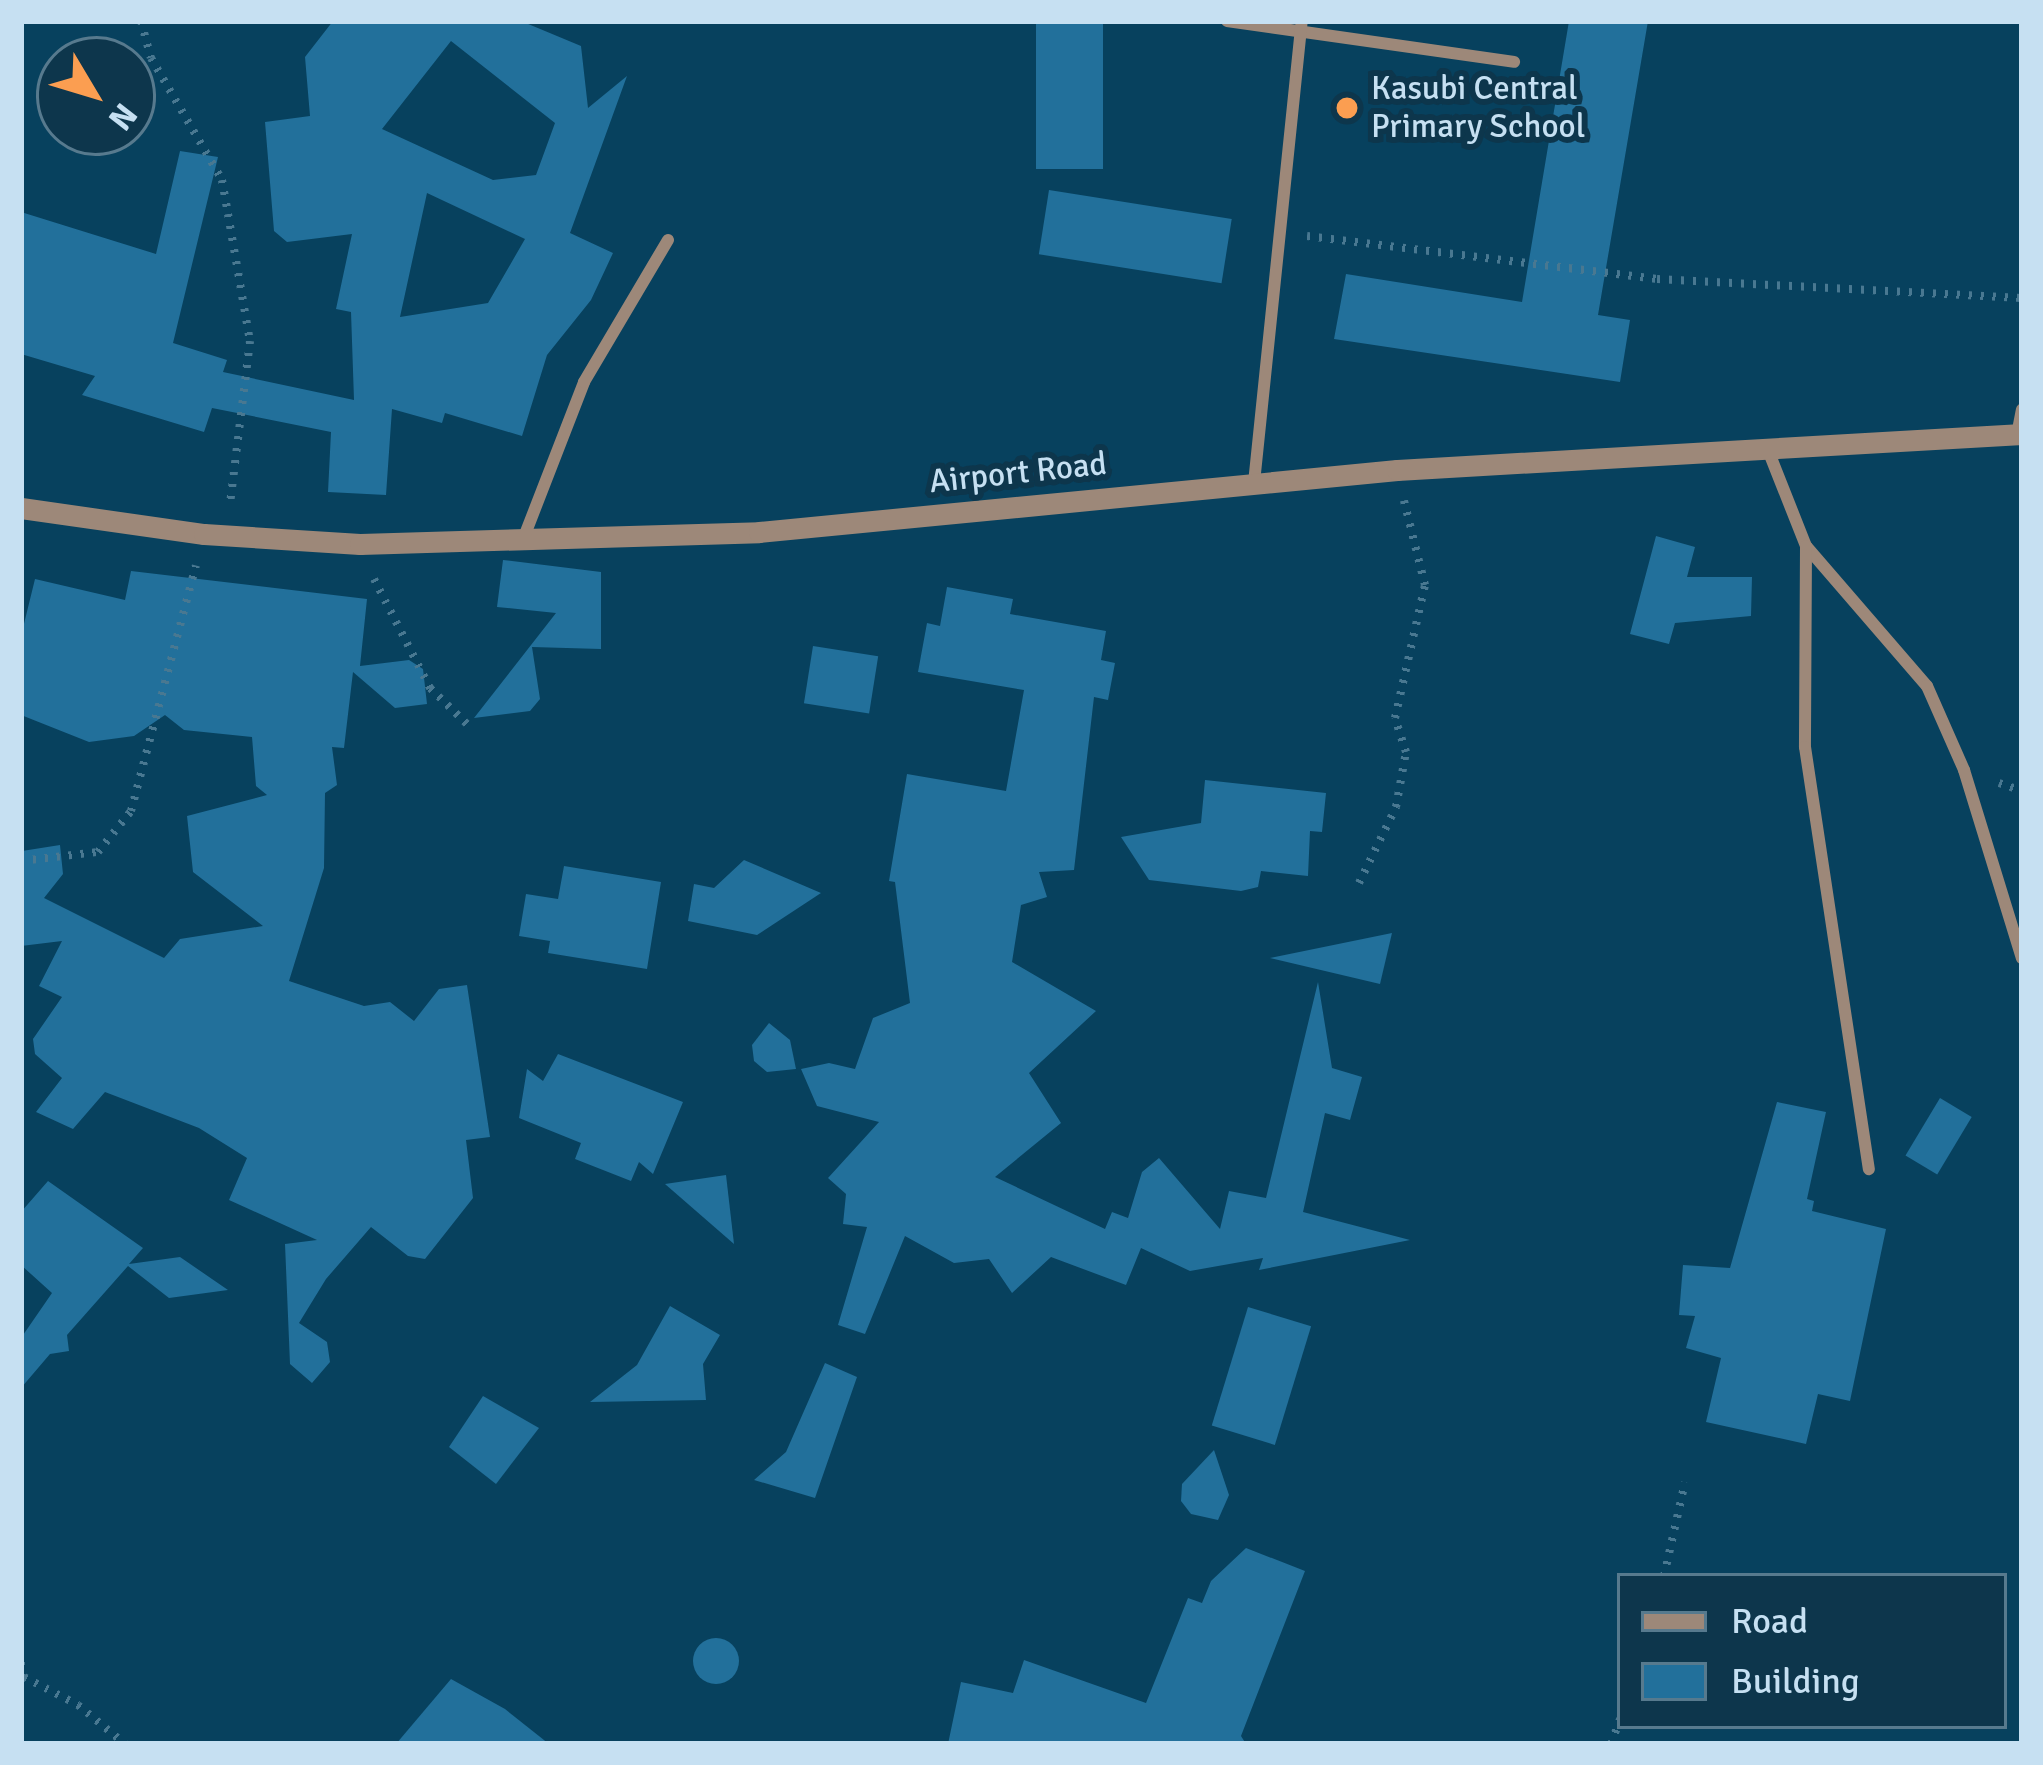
<!DOCTYPE html>
<html>
<head>
<meta charset="utf-8">
<style>
	body { margin:0 }
	#map { position:relative; width:2043px; height:1765px; overflow:hidden; background:#07415e; font-family:Signika,sans-serif }
	div>[style] { position:absolute }
	.building>* { inset:0; background:#22709b; transform-origin:0 0 }
	.round { border-radius:50% }
	.path>* { height:8px; margin-top:-4px; transform-origin:0; background:repeating-linear-gradient(90deg,#497891 0 3px,transparent 0 12px) }
	.minor>* { height:12px; margin:-6px; padding:0 6px; transform-origin:6px; border-radius:6px; background:#9d8879 }
	.tertiary>* { height:21px; margin:-10.5px; padding:0 10.5px; transform-origin:10.5px; border-radius:10.5px; background:#9d8879 }
	.dots>* { width:33px; height:33px; translate:-50% -50%; box-sizing:border-box; border:6px solid #0d364c; border-radius:50% }
	span { translate:-50% -50%; white-space:nowrap; text-align:center; line-height:1.15; -webkit-text-stroke:12px #0d364c; paint-order:stroke }
	.poi-label { font-size:33px; color:#c6e0f2 }
	.left { translate:0 -50%; text-align:left }
	.street-label { font-size:33px; color:#c6e0f2 }
	.frame { position:absolute; inset:0; border:24px solid #c6e0f2; pointer-events:none }
	.legend { position:absolute; left:1617px; top:1573px; width:390px; height:156px; box-sizing:border-box; background:#0d364c; border:3px solid #577a8e; margin:0; padding:15px 21px; list-style:none; font-size:36px; color:#c6e0f2 }
	.legend li { display:flex; align-items:center; gap:24px; height:60px }
	.legend b { width:60px; border:3px solid #577a8e }
	.north { position:absolute; left:36px; top:36px; width:120px; height:120px; box-sizing:border-box; background:#0d364c; border:3px solid #577a8e; border-radius:50%; rotate:128deg; font-size:33px; font-weight:700; line-height:48px; text-align:center; color:#c6e0f2 }
	.north::after { content:''; display:block; margin:auto; width:42px; height:54px; background:#fb9e51; clip-path:polygon(50% 0,100% 100%,50% 72%,0 100%) }
</style>
</head>
<body>
<div id="map">
	<div class="building">
		<div style="clip-path:polygon(evenodd,333px 21px,521px 21px,581px 46px,588px 108px,627px 76px,570px 233px,613px 253px,591px 300px,547px 355px,522px 436px,445px 413px,442px 423px,392px 409px,386px 495px,328px 492px,331px 432px,212px 408px,204px 432px,82px 395px,95px 376px,21px 354px,21px 212px,156px 254px,180px 151px,218px 157px,173px 343px,227px 360px,223px 372px,354px 400px,351px 312px,336px 309px,352px 234px,287px 242px,274px 231px,265px 122px,310px 116px,305px 57px,333px 21px,451px 41px,555px 123px,536px 175px,493px 180px,382px 129px,451px 41px,333px 21px,427px 193px,525px 239px,488px 303px,400px 317px,427px 193px)"></div>
		<div style="left:1036px;top:21px;width:67px;height:148px"></div>
		<div style="clip-path:polygon(1569px 21px,1648px 21px,1598px 315px,1630px 320px,1620px 382px,1334px 339px,1346px 274px,1522px 302px)"></div>
		<div style="left:1049px;top:190px;width:185px;height:65px;rotate:9deg"></div>
		<div style="clip-path:polygon(1656px 536px,1695px 547px,1687px 577px,1752px 577px,1751px 616px,1675px 623px,1669px 644px,1630px 634px)"></div>
		<div style="clip-path:polygon(503px 560px,601px 572px,601px 649px,532px 647px,540px 699px,530px 711px,474px 718px,556px 613px,497px 607px)"></div>
		<div style="clip-path:polygon(131px 571px,367px 599px,360px 666px,409px 660px,423px 669px,427px 704px,395px 708px,353px 672px,344px 748px,332px 747px,337px 785px,325px 793px,324px 868px,289px 981px,364px 1006px,390px 1002px,414px 1021px,439px 989px,467px 985px,490px 1137px,466px 1140px,473px 1198px,425px 1259px,408px 1256px,371px 1227px,326px 1279px,299px 1323px,327px 1342px,330px 1362px,312px 1383px,290px 1364px,285px 1244px,317px 1240px,229px 1200px,247px 1158px,199px 1128px,105px 1092px,73px 1129px,36px 1112px,62px 1078px,35px 1054px,33px 1039px,62px 997px,39px 986px,62px 941px,21px 946px,22px 851px,60px 845px,63px 874px,44px 898px,164px 958px,180px 939px,263px 926px,193px 872px,187px 816px,267px 795px,256px 786px,252px 737px,184px 730px,165px 715px,134px 736px,89px 742px,21px 715px,21px 636px,35px 579px,125px 600px)"></div>
		<div style="clip-path:polygon(947px 587px,1013px 599px,1010px 614px,1106px 631px,1101px 660px,1115px 663px,1108px 700px,1094px 697px,1074px 870px,1039px 872px,1047px 897px,1021px 905px,1012px 962px,1096px 1011px,1029px 1073px,1061px 1123px,995px 1177px,1105px 1229px,1112px 1212px,1128px 1218px,1142px 1172px,1159px 1158px,1220px 1229px,1229px 1191px,1266px 1198px,1318px 982px,1332px 1068px,1362px 1077px,1350px 1120px,1325px 1113px,1303px 1212px,1410px 1240px,1259px 1270px,1263px 1258px,1190px 1271px,1141px 1248px,1126px 1285px,1051px 1257px,1012px 1293px,989px 1259px,954px 1263px,905px 1236px,865px 1334px,838px 1325px,867px 1227px,843px 1224px,846px 1194px,828px 1178px,879px 1122px,817px 1106px,801px 1069px,829px 1063px,855px 1069px,873px 1018px,910px 1003px,895px 882px,889px 881px,907px 774px,1006px 791px,1024px 690px,918px 672px,927px 623px,940px 626px)"></div>
		<div style="left:813px;top:646px;width:66px;height:58px;rotate:9deg"></div>
		<div style="clip-path:polygon(1205px 780px,1326px 793px,1322px 832px,1310px 831px,1308px 876px,1261px 871px,1258px 887px,1241px 891px,1149px 880px,1121px 837px,1201px 823px)"></div>
		<div style="clip-path:polygon(744px 860px,821px 893px,757px 935px,688px 921px,694px 884px,714px 888px)"></div>
		<div style="clip-path:polygon(564px 866px,661px 882px,647px 969px,548px 953px,550px 941px,519px 936px,526px 894px,558px 899px)"></div>
		<div style="clip-path:polygon(1392px 933px,1380px 984px,1270px 958px)"></div>
		<div style="clip-path:polygon(769px 1023px,790px 1040px,796px 1069px,767px 1072px,754px 1061px,752px 1045px)"></div>
		<div style="clip-path:polygon(558px 1054px,683px 1102px,653px 1174px,639px 1162px,631px 1181px,575px 1159px,581px 1143px,519px 1118px,527px 1069px,543px 1081px)"></div>
		<div style="left:1940px;top:1098px;width:37px;height:67px;rotate:31deg"></div>
		<div style="clip-path:polygon(1777px 1102px,1826px 1112px,1807px 1199px,1814px 1201px,1812px 1211px,1886px 1229px,1850px 1401px,1818px 1394px,1806px 1444px,1706px 1422px,1721px 1358px,1686px 1348px,1695px 1316px,1679px 1315px,1683px 1265px,1730px 1268px)"></div>
		<div style="clip-path:polygon(726px 1175px,734px 1244px,665px 1184px)"></div>
		<div style="clip-path:polygon(48px 1181px,143px 1248px,129px 1264px,180px 1257px,228px 1290px,169px 1298px,128px 1266px,67px 1335px,69px 1351px,50px 1354px,21px 1388px,21px 1338px,52px 1293px,21px 1265px,21px 1212px)"></div>
		<div style="clip-path:polygon(670px 1306px,720px 1335px,703px 1364px,706px 1400px,590px 1402px,637px 1365px)"></div>
		<div style="left:1248px;top:1307px;width:66px;height:124px;rotate:17deg"></div>
		<div style="clip-path:polygon(825px 1363px,857px 1377px,815px 1498px,754px 1480px,786px 1452px)"></div>
		<div style="clip-path:polygon(483px 1396px,539px 1428px,496px 1484px,449px 1447px)"></div>
		<div style="clip-path:polygon(1214px 1450px,1229px 1495px,1218px 1520px,1191px 1514px,1181px 1501px,1182px 1484px)"></div>
		<div style="clip-path:polygon(1246px 1548px,1305px 1571px,1241px 1736px,1246px 1744px,948px 1744px,961px 1682px,1013px 1693px,1024px 1660px,1146px 1703px,1188px 1598px,1202px 1603px,1211px 1581px)"></div>
		<div class="round" style="left:693px;top:1638px;width:46px;height:46px"></div>
		<div style="clip-path:polygon(451px 1679px,505px 1709px,549px 1744px,396px 1744px)"></div>
	</div>
	<div class="path">
		<div style="left:141px;top:21px;width:38px;rotate:75deg"></div>
		<div style="left:151px;top:58px;width:141px;rotate:59.8deg"></div>
		<div style="left:222px;top:180px;width:35px;rotate:80deg"></div>
		<div style="left:228px;top:214px;width:129px;rotate:80.2deg"></div>
		<div style="left:250px;top:341px;width:165px;rotate:97deg"></div>
		<div style="left:1307px;top:236px;width:353px;rotate:7deg"></div>
		<div style="left:1657px;top:279px;width:365px;rotate:3deg"></div>
		<div style="left:374px;top:579px;width:123px;rotate:62.8deg"></div>
		<div style="left:430px;top:688px;width:59px;rotate:44.3deg"></div>
		<div style="left:1999px;top:783px;width:24px;rotate:19deg"></div>
		<div style="left:21px;top:861px;width:78px;rotate:-6.7deg"></div>
		<div style="left:98px;top:852px;width:53px;rotate:-51.2deg"></div>
		<div style="left:131px;top:811px;width:254px;rotate:-75.2deg"></div>
		<div style="left:1359px;top:883px;width:85px;rotate:-64deg"></div>
		<div style="left:1396px;top:807px;width:56px;rotate:-79.7deg"></div>
		<div style="left:1406px;top:752px;width:36px;rotate:-108deg"></div>
		<div style="left:1395px;top:718px;width:136px;rotate:-77.3deg"></div>
		<div style="left:1425px;top:585px;width:87px;rotate:-104deg"></div>
		<div style="left:1664px;top:1576px;width:96px;rotate:-77.4deg"></div>
		<div style="left:21px;top:1662px;width:21px;rotate:90deg"></div>
		<div style="left:24px;top:1677px;width:61px;rotate:27.4deg"></div>
		<div style="left:78px;top:1705px;width:61px;rotate:39.7deg"></div>
		<div style="left:1611px;top:1744px;width:27px;rotate:-70deg"></div>
	</div>
	<div class="minor">
		<div style="left:1227px;top:21px;width:290px;rotate:8.1deg"></div>
		<div style="left:2017px;top:435px;width:26px;rotate:-79deg"></div>
		<div style="left:1766px;top:445px;width:109px;rotate:68.4deg"></div>
		<div style="left:1806px;top:546px;width:185px;rotate:49.2deg"></div>
		<div style="left:1927px;top:686px;width:92px;rotate:66.2deg"></div>
		<div style="left:1964px;top:770px;width:197px;rotate:72.9deg"></div>
		<div style="left:1254px;top:483px;width:464px;rotate:-84.1deg"></div>
		<div style="left:524px;top:537px;width:166px;rotate:-68.8deg"></div>
		<div style="left:584px;top:382px;width:165px;rotate:-59.4deg"></div>
		<div style="left:1806px;top:546px;width:201px;rotate:90.3deg"></div>
		<div style="left:1805px;top:747px;width:427px;rotate:81.4deg"></div>
	</div>
	<div class="tertiary">
		<div style="left:21px;top:508px;width:185px;rotate:8.1deg"></div>
		<div style="left:204px;top:534px;width:156px;rotate:3.7deg"></div>
		<div style="left:360px;top:544px;width:399px;rotate:-1.7deg"></div>
		<div style="left:759px;top:532px;width:641px;rotate:-5.55deg"></div>
		<div style="left:1397px;top:470px;width:626px;rotate:-3.3deg"></div>
	</div>
	<div class="dots">
		<div style="left:1347px;top:108px;background:#fb9e51"></div>
	</div>
	<div class="poi-label">
		<span class="left" style="left:1371px;top:108px">Kasubi Central<br>Primary School</span>
	</div>
	<div class="street-label">
		<span style="left:1018px;top:473px;rotate:-6deg">Airport Road</span>
	</div>
	<div class="frame"></div>
	<ul class="legend">
	<li><b style="height:15px;background:#9d8879"></b>Road</li>
	<li><b style="height:33px;background:#22709b"></b>Building</li>
	</ul>
	<div class="north">N</div>
</div>
</body>
</html>
